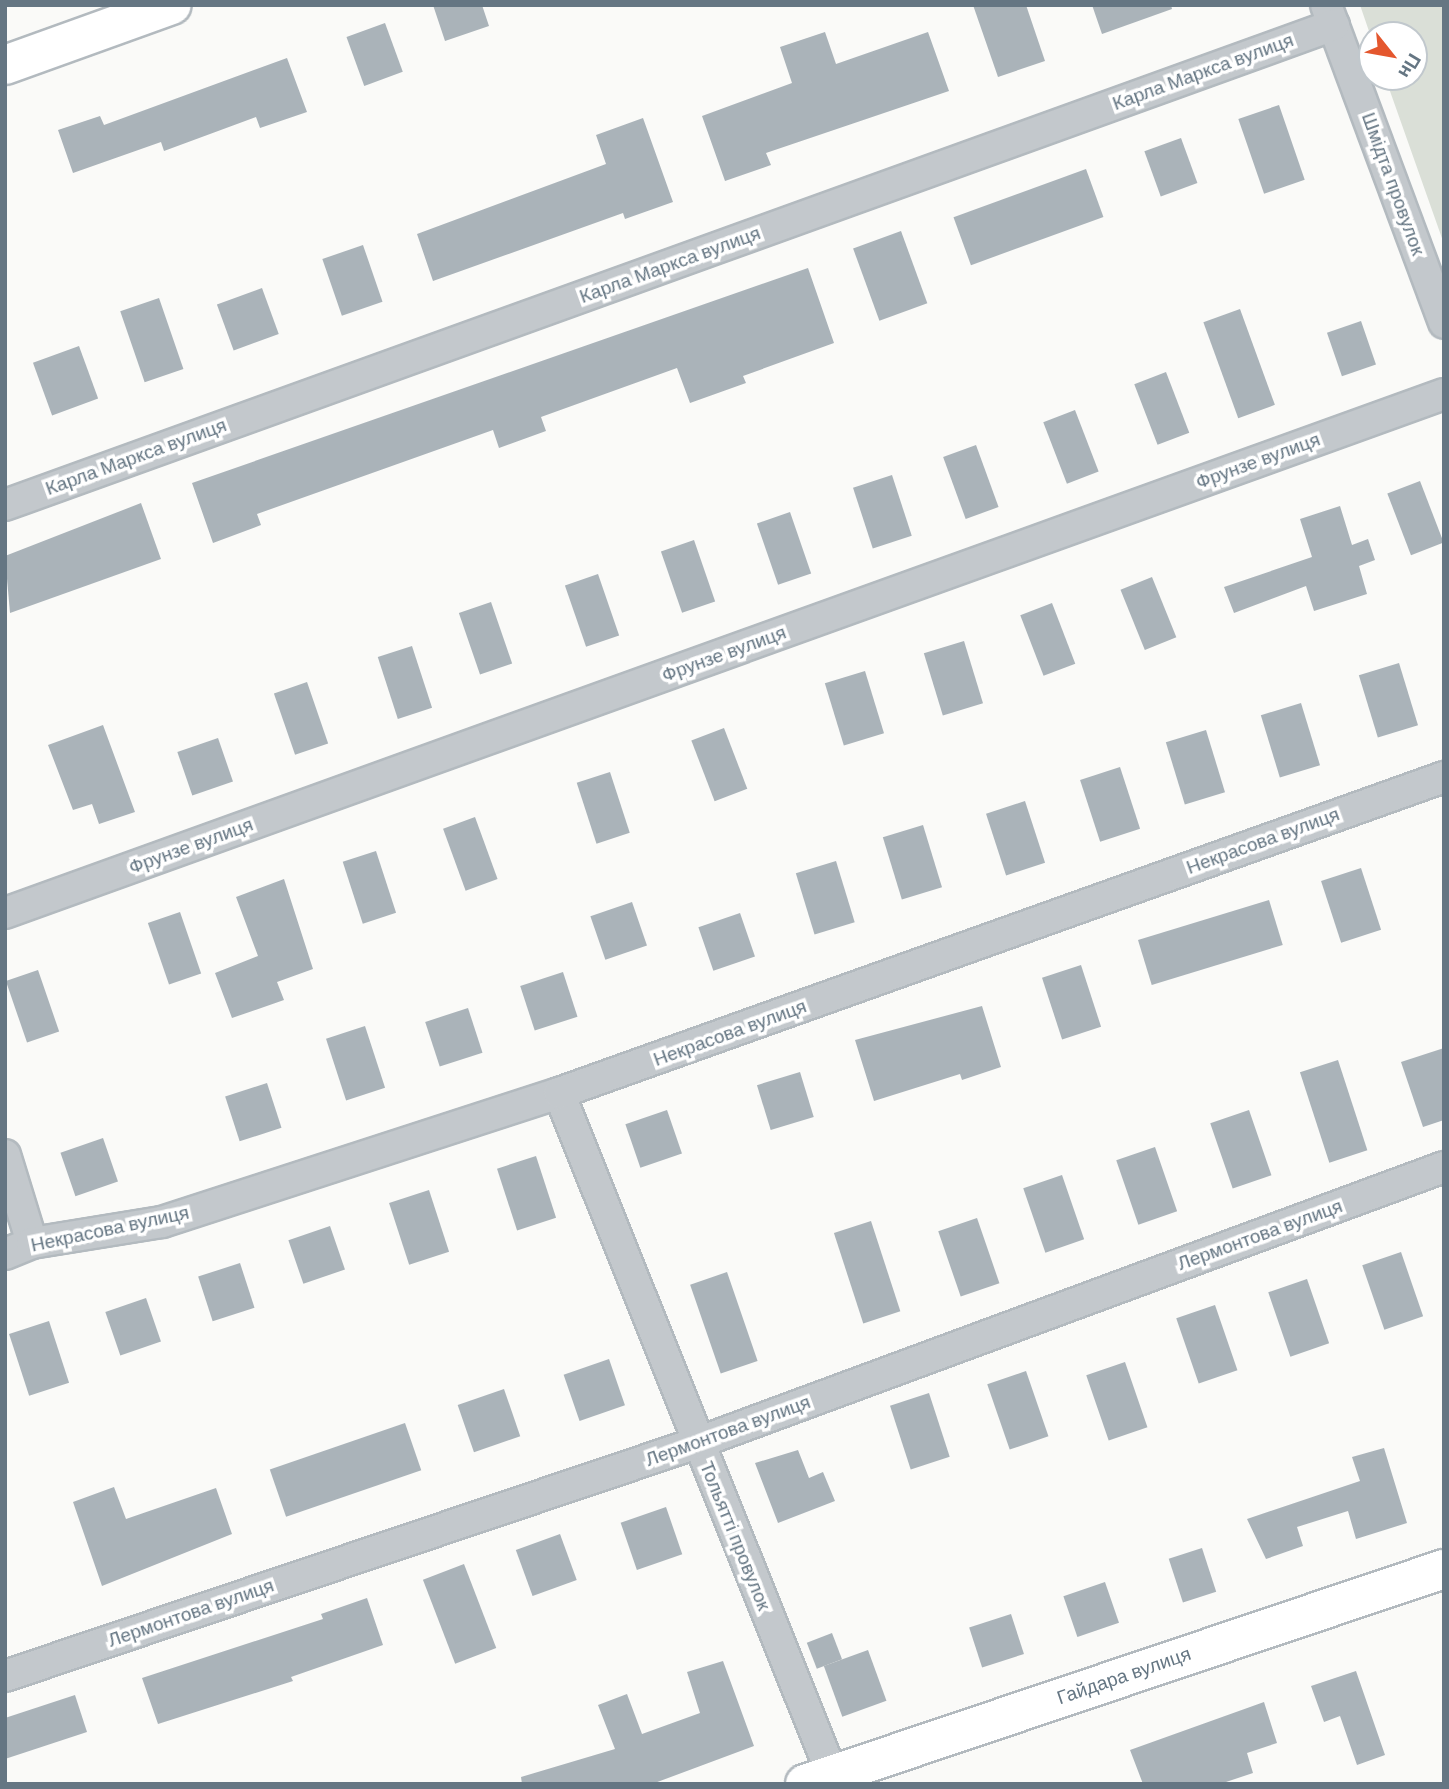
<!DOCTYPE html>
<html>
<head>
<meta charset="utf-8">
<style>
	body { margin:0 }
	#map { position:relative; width:1449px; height:1789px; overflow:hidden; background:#fafaf8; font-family:"DM Sans",sans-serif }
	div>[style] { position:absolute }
	.green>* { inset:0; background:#dadfd7 }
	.building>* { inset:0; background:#aab3b9; transform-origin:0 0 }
	.roads { filter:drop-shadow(2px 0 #b3babf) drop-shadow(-2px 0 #b3babf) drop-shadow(0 2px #b3babf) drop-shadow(0 -2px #b3babf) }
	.street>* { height:30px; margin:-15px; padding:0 15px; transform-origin:15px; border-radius:15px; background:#c3c8cc }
	.secondary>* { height:38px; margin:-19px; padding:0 19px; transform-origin:19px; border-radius:19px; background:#fff }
	.primary>* { height:38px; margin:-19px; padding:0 19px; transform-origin:19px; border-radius:19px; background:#fff }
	span { translate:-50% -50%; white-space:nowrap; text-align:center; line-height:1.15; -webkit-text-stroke:7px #fff; paint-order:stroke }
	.street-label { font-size:19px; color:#657683 }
	.frame { position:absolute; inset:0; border:7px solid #657683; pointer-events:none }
	.north { position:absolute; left:1358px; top:21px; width:70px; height:70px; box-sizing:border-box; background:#fff; border:2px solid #c1c8cd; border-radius:50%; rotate:121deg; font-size:19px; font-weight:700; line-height:28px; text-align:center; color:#657683 }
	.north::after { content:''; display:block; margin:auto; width:24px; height:32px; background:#e4572e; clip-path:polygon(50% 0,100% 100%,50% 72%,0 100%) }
</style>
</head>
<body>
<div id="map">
	<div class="green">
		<div style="clip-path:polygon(1360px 5px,1444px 5px,1444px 244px,1385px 77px,1414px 77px,1414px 35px,1372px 35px,1372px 40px)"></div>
	</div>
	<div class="building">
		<div style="clip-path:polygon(433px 5px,482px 5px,489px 26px,445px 41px)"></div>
		<div style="clip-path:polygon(973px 5px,1026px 5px,1045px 61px,998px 77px)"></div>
		<div style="clip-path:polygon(1092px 5px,1171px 5px,1172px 9px,1102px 34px)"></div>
		<div style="left:385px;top:23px;width:52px;height:41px;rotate:70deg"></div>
		<div style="clip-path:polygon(825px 32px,836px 64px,928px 32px,949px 91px,766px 153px,771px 165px,725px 181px,702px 116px,792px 83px,780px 47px)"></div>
		<div style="clip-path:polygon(287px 58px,307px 112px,260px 128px,256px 117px,164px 151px,161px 142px,73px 173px,58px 130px,100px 116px,104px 125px)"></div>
		<div style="left:1279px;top:105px;width:79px;height:43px;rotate:71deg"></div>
		<div style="clip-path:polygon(643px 118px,673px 202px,625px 219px,623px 213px,433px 281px,417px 234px,606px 164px,596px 135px)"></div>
		<div style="left:1181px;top:138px;width:48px;height:39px;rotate:70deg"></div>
		<div style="left:1086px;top:169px;width:51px;height:141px;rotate:70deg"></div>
		<div style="left:901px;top:231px;width:77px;height:51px;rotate:70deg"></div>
		<div style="left:363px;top:245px;width:60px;height:43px;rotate:71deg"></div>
		<div style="clip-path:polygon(808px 268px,834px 343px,743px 376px,746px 383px,690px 403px,677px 368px,541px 417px,546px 431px,499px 448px,493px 430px,257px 514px,261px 525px,213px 543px,192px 483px)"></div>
		<div style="left:262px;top:288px;width:49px;height:48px;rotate:70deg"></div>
		<div style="left:159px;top:298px;width:75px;height:41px;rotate:71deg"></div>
		<div style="left:1240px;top:309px;width:102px;height:39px;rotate:70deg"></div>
		<div style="left:1361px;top:321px;width:46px;height:36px;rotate:71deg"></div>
		<div style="left:79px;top:346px;width:56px;height:49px;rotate:70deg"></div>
		<div style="left:1166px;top:372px;width:65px;height:34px;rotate:69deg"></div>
		<div style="left:1075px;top:410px;width:66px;height:34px;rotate:69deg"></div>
		<div style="left:976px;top:445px;width:66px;height:35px;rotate:70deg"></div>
		<div style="left:892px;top:475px;width:64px;height:41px;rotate:72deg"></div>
		<div style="left:1420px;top:481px;width:66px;height:35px;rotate:69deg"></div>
		<div style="clip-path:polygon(141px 503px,161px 559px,10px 613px,5px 556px)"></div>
		<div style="clip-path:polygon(1340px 506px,1352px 545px,1368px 539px,1375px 560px,1359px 566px,1367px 594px,1314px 611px,1306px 586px,1234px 613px,1224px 587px,1312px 557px,1300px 519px)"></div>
		<div style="left:790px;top:512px;width:65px;height:35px;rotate:71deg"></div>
		<div style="left:694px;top:540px;width:65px;height:35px;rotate:71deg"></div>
		<div style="left:598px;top:574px;width:65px;height:35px;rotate:71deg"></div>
		<div style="left:1152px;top:577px;width:65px;height:34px;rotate:68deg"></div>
		<div style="left:491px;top:602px;width:65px;height:34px;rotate:71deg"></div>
		<div style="left:1052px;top:603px;width:65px;height:34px;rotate:69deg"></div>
		<div style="left:964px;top:641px;width:65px;height:42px;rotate:73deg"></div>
		<div style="left:412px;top:646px;width:65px;height:36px;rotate:72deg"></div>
		<div style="left:1399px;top:663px;width:65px;height:42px;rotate:73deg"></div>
		<div style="left:865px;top:671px;width:65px;height:42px;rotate:73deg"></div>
		<div style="left:307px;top:682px;width:65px;height:35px;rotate:71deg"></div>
		<div style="left:1301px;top:703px;width:65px;height:42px;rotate:73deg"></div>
		<div style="clip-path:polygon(103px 725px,135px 812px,99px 824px,92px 804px,73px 810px,48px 745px)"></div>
		<div style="left:724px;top:728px;width:65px;height:35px;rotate:69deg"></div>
		<div style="left:1206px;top:730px;width:65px;height:42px;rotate:73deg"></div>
		<div style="left:218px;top:738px;width:46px;height:43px;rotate:71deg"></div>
		<div style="left:1120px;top:767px;width:65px;height:42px;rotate:72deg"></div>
		<div style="left:610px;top:772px;width:64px;height:35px;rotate:72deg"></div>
		<div style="left:1025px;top:801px;width:65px;height:41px;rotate:72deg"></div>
		<div style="left:475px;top:817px;width:66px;height:34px;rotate:70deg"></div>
		<div style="left:923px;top:825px;width:65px;height:42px;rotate:73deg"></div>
		<div style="left:376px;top:851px;width:65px;height:35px;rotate:72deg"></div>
		<div style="left:836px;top:861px;width:64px;height:42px;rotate:73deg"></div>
		<div style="left:1361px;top:868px;width:65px;height:42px;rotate:72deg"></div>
		<div style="clip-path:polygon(284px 879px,313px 969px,277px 982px,284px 1000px,232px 1018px,215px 973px,258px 956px,236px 897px)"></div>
		<div style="left:1269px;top:900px;width:47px;height:137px;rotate:73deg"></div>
		<div style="left:632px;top:902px;width:46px;height:44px;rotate:71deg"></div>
		<div style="left:180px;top:912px;width:65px;height:34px;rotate:71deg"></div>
		<div style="left:740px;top:913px;width:46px;height:44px;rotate:71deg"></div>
		<div style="left:1081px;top:965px;width:65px;height:41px;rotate:72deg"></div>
		<div style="left:38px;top:970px;width:65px;height:34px;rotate:71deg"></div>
		<div style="left:563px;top:972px;width:47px;height:45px;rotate:72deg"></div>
		<div style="clip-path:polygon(982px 1006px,1001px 1067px,962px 1080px,960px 1074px,874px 1101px,855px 1040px)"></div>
		<div style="left:468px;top:1008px;width:47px;height:45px;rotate:72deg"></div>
		<div style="left:365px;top:1026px;width:65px;height:41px;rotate:72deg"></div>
		<div style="clip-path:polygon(1444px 1048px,1444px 1120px,1423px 1127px,1401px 1062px)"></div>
		<div style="left:1338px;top:1060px;width:95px;height:40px;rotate:72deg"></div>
		<div style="left:800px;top:1072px;width:47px;height:45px;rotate:73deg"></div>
		<div style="left:267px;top:1083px;width:47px;height:44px;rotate:72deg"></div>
		<div style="left:667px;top:1110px;width:46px;height:44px;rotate:71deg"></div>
		<div style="left:1249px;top:1110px;width:69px;height:41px;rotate:71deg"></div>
		<div style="left:103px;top:1138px;width:46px;height:45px;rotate:71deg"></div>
		<div style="left:1155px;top:1147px;width:68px;height:41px;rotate:71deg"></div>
		<div style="left:536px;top:1156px;width:65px;height:41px;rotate:72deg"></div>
		<div style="left:1062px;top:1175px;width:68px;height:41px;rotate:71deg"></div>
		<div style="left:429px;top:1190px;width:65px;height:42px;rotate:72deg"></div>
		<div style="left:977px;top:1218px;width:69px;height:41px;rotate:71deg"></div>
		<div style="left:871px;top:1221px;width:95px;height:39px;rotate:72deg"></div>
		<div style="left:330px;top:1226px;width:46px;height:44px;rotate:71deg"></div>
		<div style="left:1401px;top:1252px;width:68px;height:41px;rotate:71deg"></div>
		<div style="left:240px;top:1263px;width:47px;height:44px;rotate:72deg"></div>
		<div style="left:727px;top:1272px;width:94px;height:39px;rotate:71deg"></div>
		<div style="left:1307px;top:1279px;width:68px;height:41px;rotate:71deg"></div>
		<div style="left:146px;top:1298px;width:46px;height:43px;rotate:71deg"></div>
		<div style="left:1215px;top:1305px;width:69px;height:41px;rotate:71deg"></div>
		<div style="left:49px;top:1321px;width:65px;height:42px;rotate:72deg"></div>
		<div style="left:609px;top:1359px;width:49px;height:48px;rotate:71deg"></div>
		<div style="left:1125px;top:1362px;width:69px;height:41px;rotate:71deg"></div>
		<div style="left:1026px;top:1371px;width:69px;height:41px;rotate:71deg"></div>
		<div style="left:504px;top:1389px;width:50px;height:49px;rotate:71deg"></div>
		<div style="left:929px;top:1393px;width:67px;height:41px;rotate:72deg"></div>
		<div style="left:405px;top:1423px;width:50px;height:143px;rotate:71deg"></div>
		<div style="clip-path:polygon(1384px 1448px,1407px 1523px,1356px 1539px,1348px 1511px,1297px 1527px,1303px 1546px,1266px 1559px,1247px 1519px,1360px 1481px,1352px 1457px)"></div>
		<div style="clip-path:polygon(798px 1450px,809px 1478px,823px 1472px,835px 1501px,778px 1523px,755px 1463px)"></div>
		<div style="clip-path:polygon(114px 1487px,126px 1519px,216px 1488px,232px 1534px,102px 1586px,73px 1502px)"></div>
		<div style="left:666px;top:1507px;width:50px;height:48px;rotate:71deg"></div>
		<div style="left:560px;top:1534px;width:49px;height:47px;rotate:70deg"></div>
		<div style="left:1202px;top:1548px;width:46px;height:35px;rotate:72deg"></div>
		<div style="left:464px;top:1564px;width:90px;height:44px;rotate:69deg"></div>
		<div style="left:1105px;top:1582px;width:43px;height:44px;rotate:71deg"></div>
		<div style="clip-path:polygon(367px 1598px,383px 1645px,291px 1677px,293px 1681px,158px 1724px,142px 1678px,323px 1619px,321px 1614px)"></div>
		<div style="left:1011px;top:1614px;width:42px;height:44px;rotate:72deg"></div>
		<div style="left:832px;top:1633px;width:28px;height:27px;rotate:69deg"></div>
		<div style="left:868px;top:1650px;width:54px;height:47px;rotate:70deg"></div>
		<div style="clip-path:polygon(723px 1661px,754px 1746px,652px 1784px,522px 1784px,521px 1777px,615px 1749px,598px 1705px,627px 1694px,642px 1734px,700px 1713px,687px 1672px)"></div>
		<div style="clip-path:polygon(1356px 1671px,1385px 1755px,1357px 1765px,1340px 1716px,1324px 1722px,1311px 1686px)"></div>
		<div style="clip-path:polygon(75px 1695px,87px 1732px,5px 1759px,5px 1718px)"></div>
		<div style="clip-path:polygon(1264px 1702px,1277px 1743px,1247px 1753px,1253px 1773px,1220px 1784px,1143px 1784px,1130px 1750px)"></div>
	</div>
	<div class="roads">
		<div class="street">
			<div style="left:1326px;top:5px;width:339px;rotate:69.6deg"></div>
			<div style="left:5px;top:505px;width:1413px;rotate:-19.86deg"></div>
			<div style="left:5px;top:913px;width:1530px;rotate:-19.83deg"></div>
			<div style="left:559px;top:1093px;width:744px;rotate:68.16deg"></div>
			<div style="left:5px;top:1155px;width:92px;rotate:72.9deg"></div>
			<div style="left:5px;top:1254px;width:29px;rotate:-22deg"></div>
			<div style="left:32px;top:1243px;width:132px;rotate:-9.2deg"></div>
			<div style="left:162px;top:1222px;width:417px;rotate:-18deg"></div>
			<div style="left:559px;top:1093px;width:940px;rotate:-19.65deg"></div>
			<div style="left:5px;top:1676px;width:730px;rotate:-18.61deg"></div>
			<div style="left:697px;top:1443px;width:796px;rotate:-20.28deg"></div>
		</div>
		<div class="secondary">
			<div style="left:805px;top:1784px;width:674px;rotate:-18.6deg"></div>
		</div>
		<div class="primary">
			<div style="left:5px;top:65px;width:177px;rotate:-19.8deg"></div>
		</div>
	</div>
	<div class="street-label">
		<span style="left:1203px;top:72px;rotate:-20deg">Карла Маркса вулиця</span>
		<span style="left:1393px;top:184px;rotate:70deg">Шмідта провулок</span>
		<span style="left:670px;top:265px;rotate:-20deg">Карла Маркса вулиця</span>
		<span style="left:136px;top:457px;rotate:-20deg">Карла Маркса вулиця</span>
		<span style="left:1258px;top:461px;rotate:-20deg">Фрунзе вулиця</span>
		<span style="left:724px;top:654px;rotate:-20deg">Фрунзе вулиця</span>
		<span style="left:1263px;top:841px;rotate:-20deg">Некрасова вулиця</span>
		<span style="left:191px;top:846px;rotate:-20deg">Фрунзе вулиця</span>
		<span style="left:730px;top:1033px;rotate:-20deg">Некрасова вулиця</span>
		<span style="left:110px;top:1229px;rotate:-12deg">Некрасова вулиця</span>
		<span style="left:1260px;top:1235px;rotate:-20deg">Лермонтова вулиця</span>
		<span style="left:728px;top:1431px;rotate:-20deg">Лермонтова вулиця</span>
		<span style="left:735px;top:1536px;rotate:68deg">Тольятті провулок</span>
		<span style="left:191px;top:1613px;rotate:-19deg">Лермонтова вулиця</span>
		<span style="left:1124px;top:1676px;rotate:-19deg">Гайдара вулиця</span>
	</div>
	<div class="frame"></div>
	<div class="north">Пн</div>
</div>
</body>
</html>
